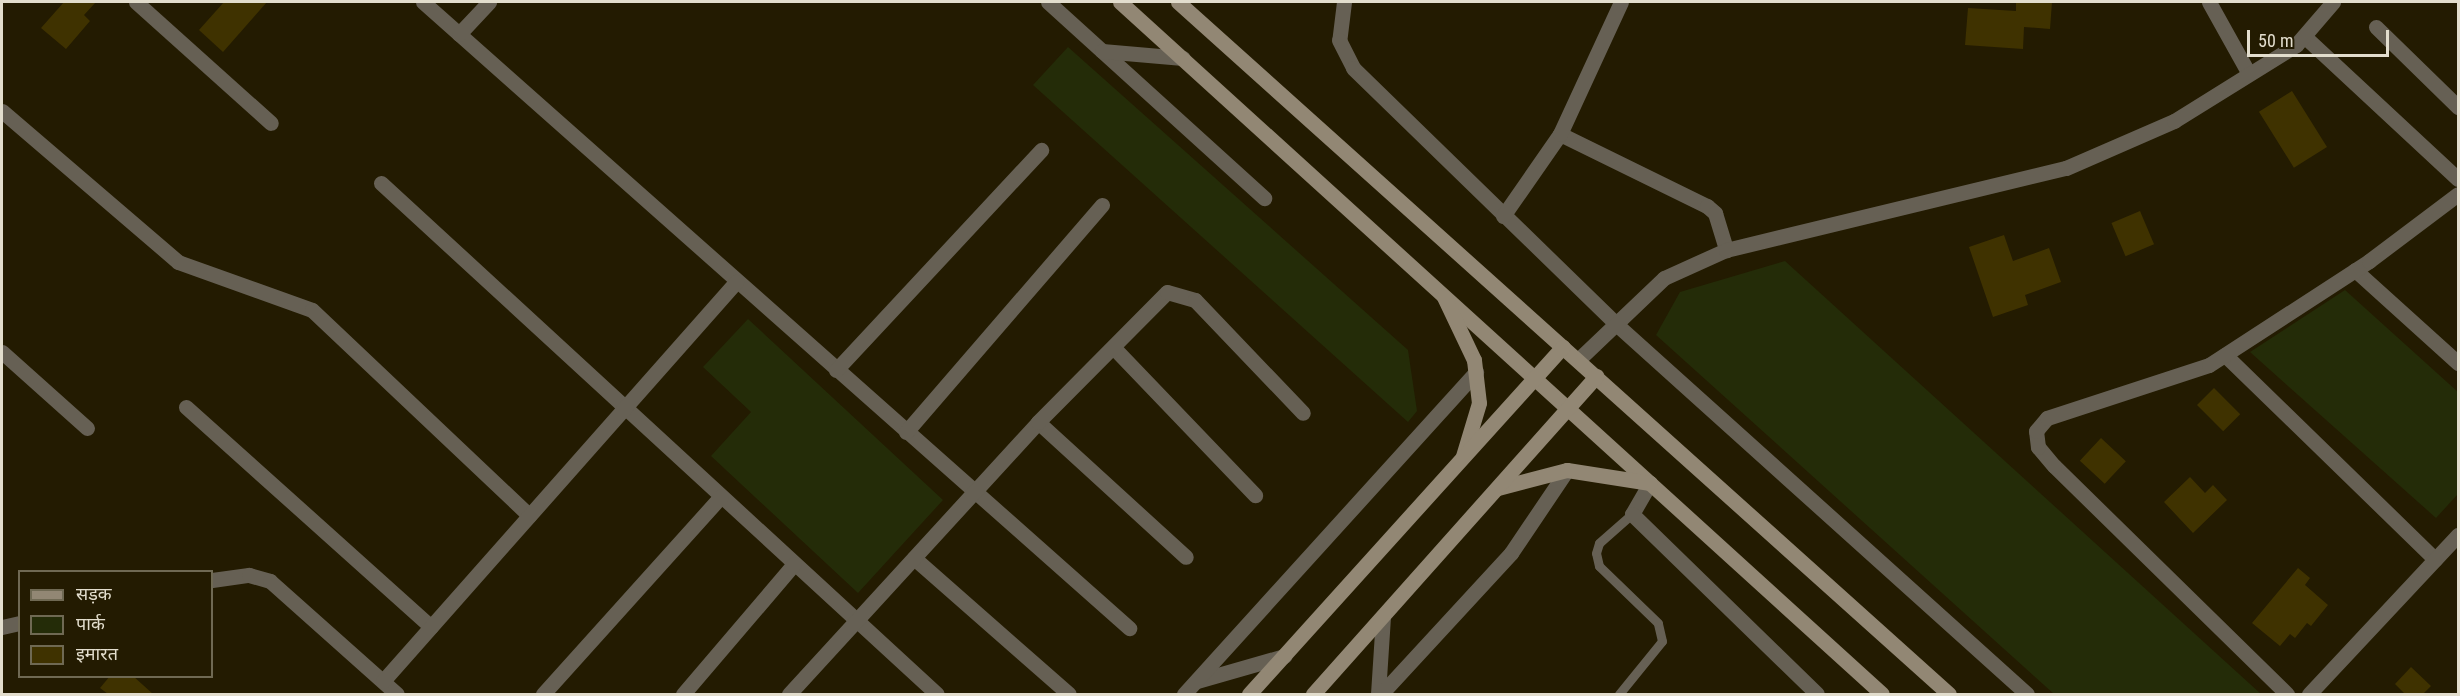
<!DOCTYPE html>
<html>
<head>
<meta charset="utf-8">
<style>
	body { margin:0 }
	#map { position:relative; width:2460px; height:696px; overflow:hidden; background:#231b01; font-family:"Roboto Condensed","Noto Sans Devanagari",sans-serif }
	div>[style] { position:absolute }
	.green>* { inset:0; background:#242c08 }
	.building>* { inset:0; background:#3f3200; transform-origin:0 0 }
	.lane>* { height:9px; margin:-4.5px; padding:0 4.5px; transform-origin:4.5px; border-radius:4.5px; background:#666054 }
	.street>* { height:15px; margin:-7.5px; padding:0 7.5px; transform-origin:7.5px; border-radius:7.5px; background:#666054 }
	.secondary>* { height:15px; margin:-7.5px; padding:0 7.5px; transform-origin:7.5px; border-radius:7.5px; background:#928774 }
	span { translate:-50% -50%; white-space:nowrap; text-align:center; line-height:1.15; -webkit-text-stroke:6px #231b01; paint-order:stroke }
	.frame { position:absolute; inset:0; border:3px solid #e2ddcd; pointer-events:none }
	.legend { position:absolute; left:18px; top:570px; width:195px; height:108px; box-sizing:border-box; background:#231b01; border:2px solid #6f6953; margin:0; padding:8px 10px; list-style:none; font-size:18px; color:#e2ddcd }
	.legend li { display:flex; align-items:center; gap:12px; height:30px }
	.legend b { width:30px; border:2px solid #6f6953 }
	.scale { position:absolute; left:2247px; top:30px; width:142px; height:27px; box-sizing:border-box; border:3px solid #e2ddcd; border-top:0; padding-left:8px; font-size:18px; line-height:21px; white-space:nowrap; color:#e2ddcd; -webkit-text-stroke:4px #231b01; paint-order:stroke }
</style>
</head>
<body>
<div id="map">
	<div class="green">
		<div style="clip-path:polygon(1068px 47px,1408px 350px,1417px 411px,1408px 422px,1033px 85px)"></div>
		<div style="clip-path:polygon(1785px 261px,2261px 694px,2054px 694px,1656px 335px,1680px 292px)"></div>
		<div style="clip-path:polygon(2345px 290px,2458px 392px,2458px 494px,2436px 518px,2250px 352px)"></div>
		<div style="clip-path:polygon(748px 319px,943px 500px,858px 593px,711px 456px,751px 412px,703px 367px)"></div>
	</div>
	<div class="building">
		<div style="clip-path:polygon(64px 2px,96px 2px,84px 15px,90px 21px,66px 49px,41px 28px)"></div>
		<div style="clip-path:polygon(224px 2px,267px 2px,223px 52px,199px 30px)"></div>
		<div style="clip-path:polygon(2016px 2px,2052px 2px,2050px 29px,2024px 27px,2023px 49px,1965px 45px,1968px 8px,2016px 11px)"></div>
		<div style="left:2292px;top:91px;width:66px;height:39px;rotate:58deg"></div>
		<div style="left:2140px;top:211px;width:36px;height:31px;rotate:67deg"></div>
		<div style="clip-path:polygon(2004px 235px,2013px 261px,2049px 248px,2061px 282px,2025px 295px,2028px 305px,1993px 317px,1969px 247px)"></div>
		<div style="left:2214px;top:388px;width:37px;height:24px;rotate:45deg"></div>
		<div style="left:2101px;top:438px;width:34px;height:31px;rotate:43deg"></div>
		<div style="clip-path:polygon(2190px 477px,2205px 493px,2213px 485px,2227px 500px,2193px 533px,2164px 502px)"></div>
		<div style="clip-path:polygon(2298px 568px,2310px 578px,2305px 585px,2328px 605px,2311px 626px,2307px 623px,2295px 638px,2290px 634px,2280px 646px,2252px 623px)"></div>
		<div style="clip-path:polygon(2411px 667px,2431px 686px,2423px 694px,2405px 694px,2395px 684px)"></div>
		<div style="clip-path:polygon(110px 676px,133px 676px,153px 694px,108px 694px,100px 688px)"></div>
	</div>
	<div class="lane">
		<div style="left:1619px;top:694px;width:68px;rotate:-50.9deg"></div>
		<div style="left:1662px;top:641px;width:18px;rotate:-103deg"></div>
		<div style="left:1658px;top:623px;width:82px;rotate:-136deg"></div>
		<div style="left:1599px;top:566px;width:13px;rotate:-103deg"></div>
		<div style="left:1596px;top:553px;width:10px;rotate:-73deg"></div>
		<div style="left:1599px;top:543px;width:44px;rotate:-41.3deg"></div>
	</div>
	<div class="street">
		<div style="left:136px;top:2px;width:181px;rotate:41.9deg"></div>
		<div style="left:423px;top:2px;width:944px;rotate:41.56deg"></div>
		<div style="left:1048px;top:2px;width:292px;rotate:42.2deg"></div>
		<div style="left:1344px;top:2px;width:38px;rotate:97deg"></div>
		<div style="left:1339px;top:40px;width:31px;rotate:63deg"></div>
		<div style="left:1353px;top:68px;width:367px;rotate:44.2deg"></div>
		<div style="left:1616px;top:324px;width:553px;rotate:41.99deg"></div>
		<div style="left:2209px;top:2px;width:82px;rotate:60.9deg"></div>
		<div style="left:2376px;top:27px;width:115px;rotate:44.3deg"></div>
		<div style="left:459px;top:34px;width:44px;rotate:-46.8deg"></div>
		<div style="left:2304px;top:36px;width:210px;rotate:42.9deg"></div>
		<div style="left:1102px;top:51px;width:81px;rotate:4.9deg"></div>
		<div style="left:2px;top:111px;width:232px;rotate:40.6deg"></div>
		<div style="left:178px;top:262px;width:142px;rotate:19.7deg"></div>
		<div style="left:312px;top:310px;width:299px;rotate:43.4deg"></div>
		<div style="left:1560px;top:134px;width:164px;rotate:26.1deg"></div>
		<div style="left:1707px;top:206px;width:11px;rotate:41deg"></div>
		<div style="left:1715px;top:213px;width:39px;rotate:73deg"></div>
		<div style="left:381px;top:183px;width:755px;rotate:42.59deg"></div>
		<div style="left:1503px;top:216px;width:100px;rotate:-55.2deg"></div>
		<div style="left:1560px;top:134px;width:145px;rotate:-65.2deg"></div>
		<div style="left:2355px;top:270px;width:139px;rotate:42.1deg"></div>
		<div style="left:1114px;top:348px;width:204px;rotate:46.2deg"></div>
		<div style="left:2px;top:352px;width:114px;rotate:41.8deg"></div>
		<div style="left:2225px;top:355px;width:293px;rotate:44.2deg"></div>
		<div style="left:1578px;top:360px;width:119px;rotate:-43.6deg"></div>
		<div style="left:1664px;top:278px;width:68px;rotate:-24.3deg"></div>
		<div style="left:1726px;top:250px;width:350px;rotate:-13.6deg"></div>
		<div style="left:2066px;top:168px;width:118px;rotate:-23.5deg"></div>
		<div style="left:2174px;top:121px;width:144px;rotate:-31.9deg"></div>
		<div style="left:2296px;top:45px;width:57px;rotate:-49.3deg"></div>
		<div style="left:836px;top:370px;width:301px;rotate:-47deg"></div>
		<div style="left:186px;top:407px;width:329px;rotate:41.9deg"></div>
		<div style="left:1038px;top:422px;width:200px;rotate:42.4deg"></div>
		<div style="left:906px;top:432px;width:300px;rotate:-49.2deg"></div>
		<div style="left:1650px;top:483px;width:36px;rotate:120deg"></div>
		<div style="left:1632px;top:514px;width:258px;rotate:44.2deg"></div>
		<div style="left:914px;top:558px;width:206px;rotate:41.3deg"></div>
		<div style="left:212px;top:580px;width:37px;rotate:-8deg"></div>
		<div style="left:249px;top:575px;width:22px;rotate:16deg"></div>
		<div style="left:270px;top:581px;width:170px;rotate:41.7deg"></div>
		<div style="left:2px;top:627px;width:18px;rotate:-13deg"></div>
		<div style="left:383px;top:681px;width:533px;rotate:-48.5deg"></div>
		<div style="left:1197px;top:681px;width:91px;rotate:-16deg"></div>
		<div style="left:543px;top:694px;width:266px;rotate:-48deg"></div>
		<div style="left:683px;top:694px;width:171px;rotate:-49.5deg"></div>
		<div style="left:789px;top:694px;width:369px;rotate:-47.5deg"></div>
		<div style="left:1038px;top:422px;width:183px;rotate:-45.2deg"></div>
		<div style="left:1167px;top:292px;width:29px;rotate:16deg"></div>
		<div style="left:1195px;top:300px;width:156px;rotate:46.3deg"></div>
		<div style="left:1184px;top:694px;width:435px;rotate:-47.8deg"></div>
		<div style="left:1378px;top:694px;width:78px;rotate:-86.3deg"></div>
		<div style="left:1381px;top:694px;width:192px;rotate:-47.3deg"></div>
		<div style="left:1511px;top:553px;width:100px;rotate:-56deg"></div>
		<div style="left:2287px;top:694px;width:326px;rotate:-135.6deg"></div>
		<div style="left:2054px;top:466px;width:25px;rotate:-130deg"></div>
		<div style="left:2038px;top:447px;width:16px;rotate:-97deg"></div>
		<div style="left:2036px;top:431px;width:17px;rotate:-50deg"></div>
		<div style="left:2047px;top:418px;width:170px;rotate:-18.1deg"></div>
		<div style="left:2209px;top:365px;width:191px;rotate:-33deg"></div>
		<div style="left:2369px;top:261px;width:111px;rotate:-37deg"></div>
		<div style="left:2309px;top:694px;width:218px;rotate:-46.9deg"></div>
	</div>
	<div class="secondary">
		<div style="left:1120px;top:2px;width:1029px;rotate:42.24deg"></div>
		<div style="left:1178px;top:2px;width:1036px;rotate:41.91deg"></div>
		<div style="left:1444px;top:297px;width:70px;rotate:64.5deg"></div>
		<div style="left:1474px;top:360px;width:43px;rotate:83.4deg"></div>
		<div style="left:1479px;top:403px;width:55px;rotate:106.8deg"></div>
		<div style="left:1498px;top:488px;width:71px;rotate:-14.6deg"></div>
		<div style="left:1567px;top:470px;width:84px;rotate:8.9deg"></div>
		<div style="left:1249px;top:694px;width:468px;rotate:-47.9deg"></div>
		<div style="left:1313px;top:694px;width:426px;rotate:-48.3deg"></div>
	</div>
	<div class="frame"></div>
	<ul class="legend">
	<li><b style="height:8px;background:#928774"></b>सड़क</li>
	<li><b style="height:16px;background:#242c08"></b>पार्क</li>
	<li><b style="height:16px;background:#3f3200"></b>इमारत</li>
	</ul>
	<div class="scale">50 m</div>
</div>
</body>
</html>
